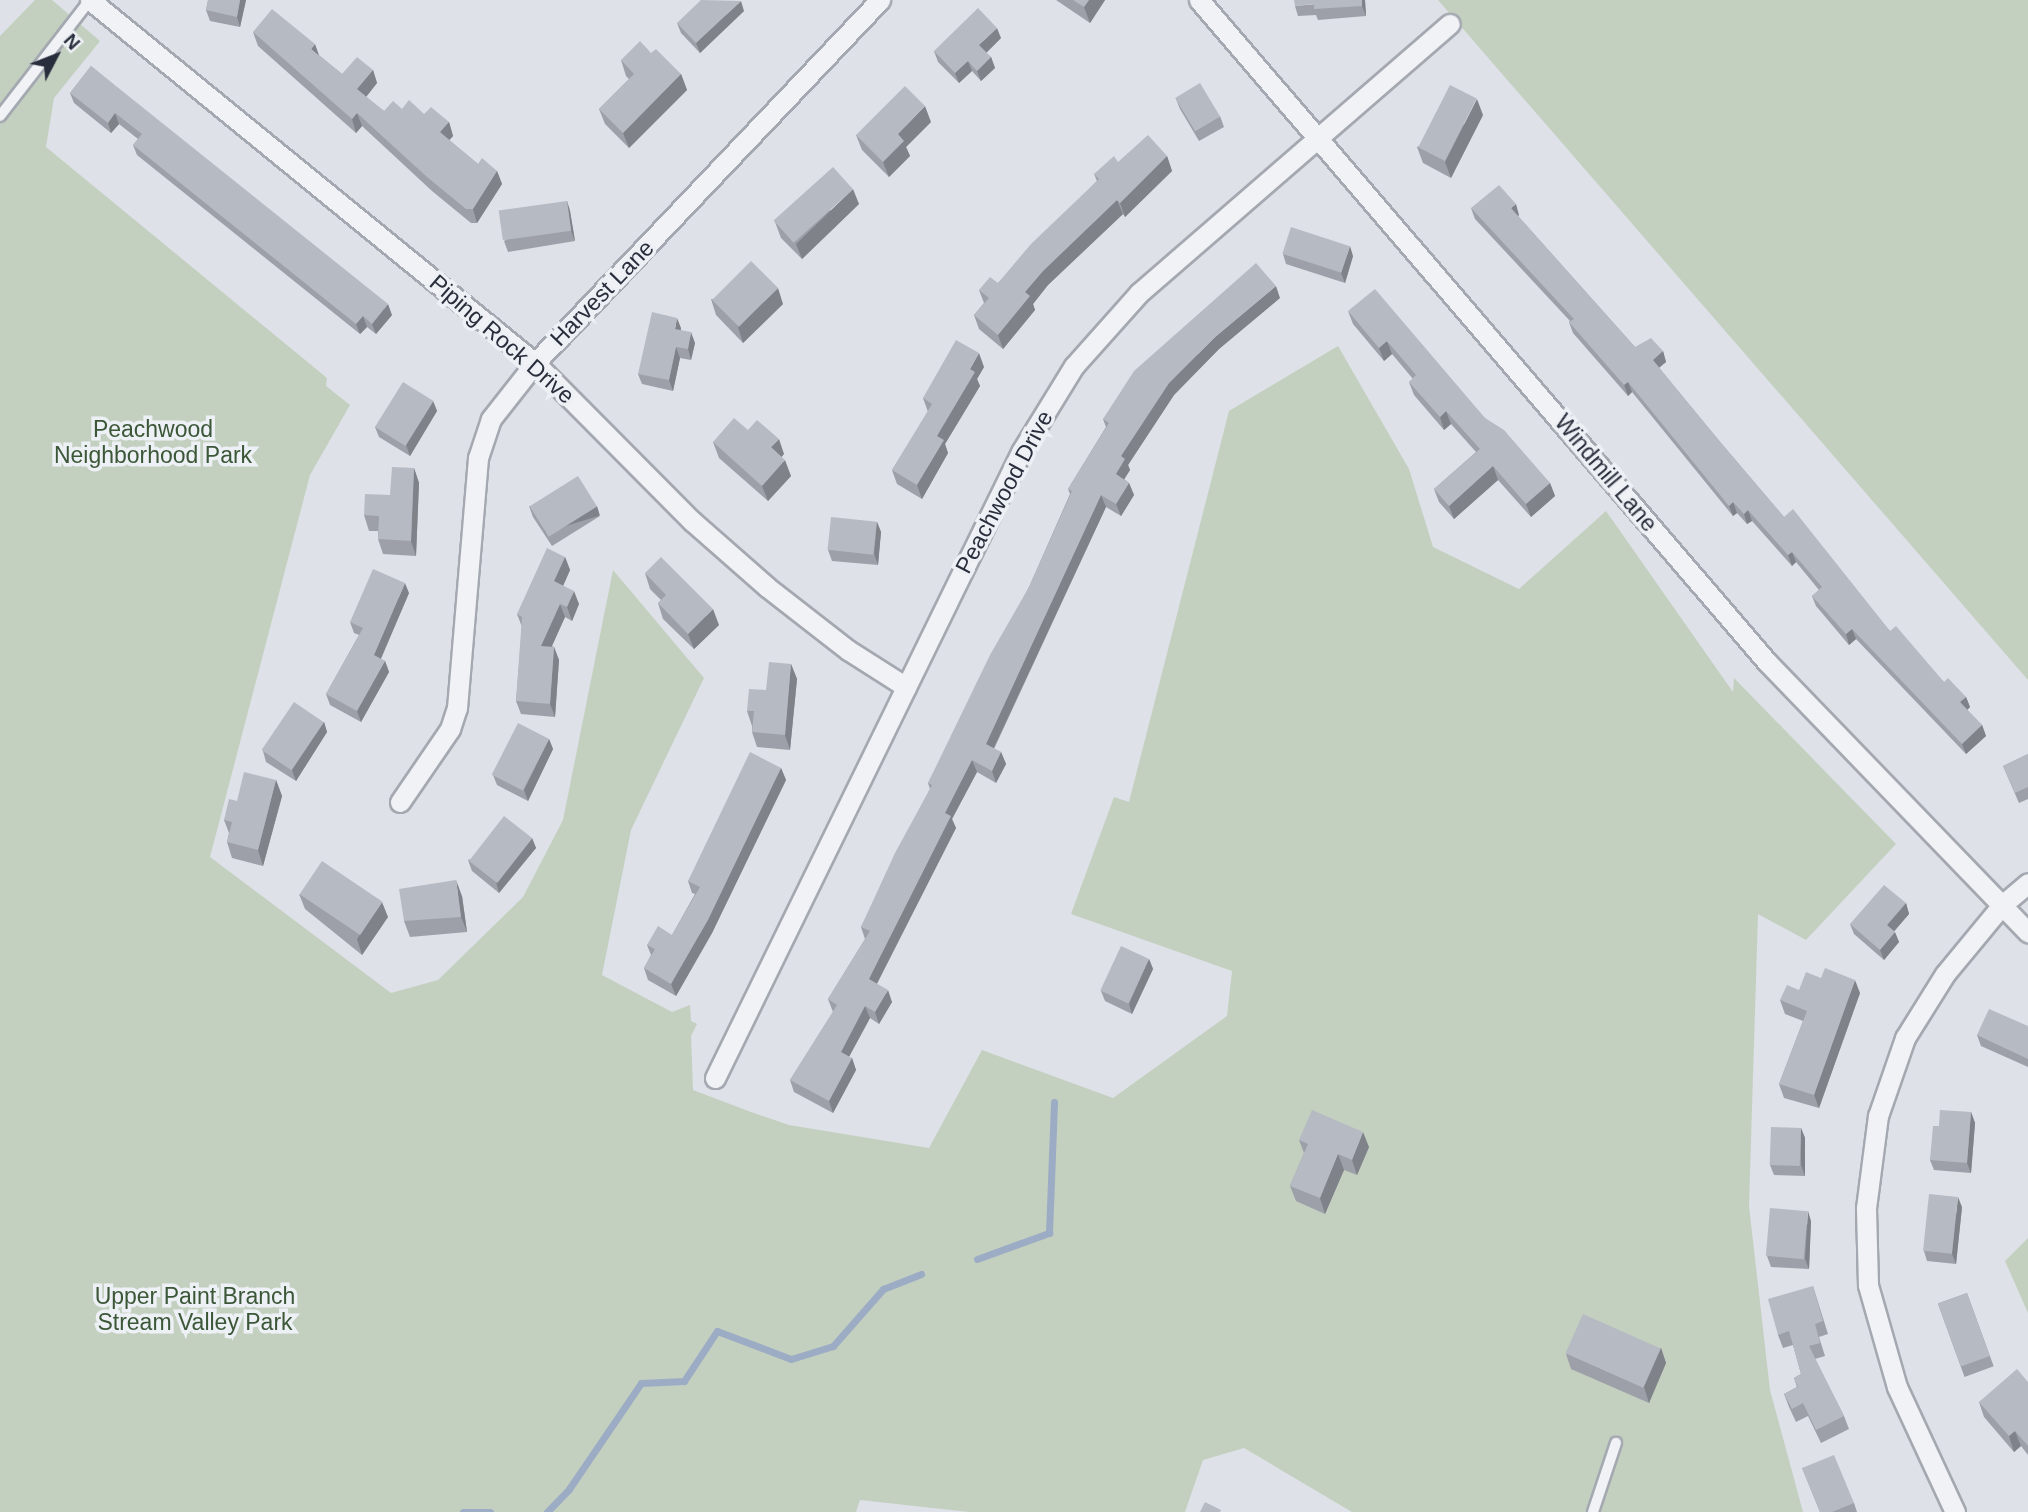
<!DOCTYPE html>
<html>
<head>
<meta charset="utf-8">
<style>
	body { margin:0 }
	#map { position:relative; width:2028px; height:1512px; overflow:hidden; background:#dee1e7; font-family:Helvetica,sans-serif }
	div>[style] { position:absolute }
	.green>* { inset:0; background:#c3d0c0 }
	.stream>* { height:7px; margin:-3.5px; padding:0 3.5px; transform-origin:3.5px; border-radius:3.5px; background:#9cacc4 }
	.roads { filter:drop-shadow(2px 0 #a4a8b0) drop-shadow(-2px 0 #a4a8b0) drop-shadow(0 2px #a4a8b0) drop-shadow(0 -2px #a4a8b0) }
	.lane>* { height:10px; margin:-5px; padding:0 5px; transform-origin:5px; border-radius:5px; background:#f1f2f5 }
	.street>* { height:19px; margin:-9.5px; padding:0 9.5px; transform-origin:9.5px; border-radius:9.5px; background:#f1f2f5 }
	.wall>* { inset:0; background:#9da0a8; transform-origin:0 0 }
	.shaded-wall>* { inset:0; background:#7f8288; transform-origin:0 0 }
	.building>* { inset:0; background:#b6bac3; transform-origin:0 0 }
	span { translate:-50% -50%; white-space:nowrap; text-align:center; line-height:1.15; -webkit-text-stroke:7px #edf0f4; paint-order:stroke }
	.street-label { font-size:23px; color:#292e3c }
	.park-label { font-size:23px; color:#3b5737 }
	.north { position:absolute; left:21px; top:21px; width:70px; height:70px; -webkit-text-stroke:5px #edf0f4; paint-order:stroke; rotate:48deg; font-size:19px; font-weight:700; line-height:28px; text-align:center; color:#292e3c }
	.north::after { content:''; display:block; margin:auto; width:24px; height:32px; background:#292e3c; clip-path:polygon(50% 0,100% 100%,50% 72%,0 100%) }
</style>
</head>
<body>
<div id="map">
	<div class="green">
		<div style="clip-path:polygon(35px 0,52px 0,100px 41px,54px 98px,46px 147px,327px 378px,326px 386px,350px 405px,310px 475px,210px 857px,391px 993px,438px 980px,523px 897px,563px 820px,613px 570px,704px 678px,631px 830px,602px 975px,672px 1012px,690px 1005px,691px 1021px,697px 1024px,691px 1036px,693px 1090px,751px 1112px,789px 1125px,929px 1148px,982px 1050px,1113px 1098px,1227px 1016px,1232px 971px,1071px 914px,1114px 797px,1129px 802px,1229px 411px,1338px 346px,1409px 469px,1433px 547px,1519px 589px,1606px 511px,1733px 692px,1734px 678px,1896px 844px,1806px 940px,1758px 914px,1749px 1206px,1770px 1390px,1803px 1512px,1352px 1512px,1244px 1448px,1203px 1460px,1185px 1512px,969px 1512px,860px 1500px,856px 1512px,0 1512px,0 36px)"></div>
		<div style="clip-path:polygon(1438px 0,2028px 0,2028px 680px)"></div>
		<div style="clip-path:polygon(2028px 1238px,2028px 1313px,2005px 1261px)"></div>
	</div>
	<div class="stream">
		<div style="left:977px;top:1259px;width:77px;rotate:-19.9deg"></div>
		<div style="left:1049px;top:1233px;width:131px;rotate:-87.8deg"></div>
		<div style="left:463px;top:1512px;width:27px"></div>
		<div style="left:547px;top:1512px;width:32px;rotate:-46deg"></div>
		<div style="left:569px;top:1489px;width:128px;rotate:-55.8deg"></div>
		<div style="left:641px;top:1383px;width:43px;rotate:-2.7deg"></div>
		<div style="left:684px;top:1381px;width:60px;rotate:-56.6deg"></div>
		<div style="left:717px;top:1331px;width:79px;rotate:20.7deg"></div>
		<div style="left:791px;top:1359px;width:44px;rotate:-17.2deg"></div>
		<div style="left:833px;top:1346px;width:76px;rotate:-48.7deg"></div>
		<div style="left:883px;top:1289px;width:41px;rotate:-21.5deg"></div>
	</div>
	<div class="roads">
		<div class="lane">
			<div style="left:0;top:116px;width:147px;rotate:-52.2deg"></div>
			<div style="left:1593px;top:1512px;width:73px;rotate:-71.6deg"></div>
		</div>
		<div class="street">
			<div style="left:90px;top:0;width:574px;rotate:39.21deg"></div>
			<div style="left:535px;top:363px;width:223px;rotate:45.2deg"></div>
			<div style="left:692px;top:521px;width:100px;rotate:41.3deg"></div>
			<div style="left:767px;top:587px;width:103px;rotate:37.9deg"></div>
			<div style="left:848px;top:650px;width:69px;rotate:32.5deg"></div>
			<div style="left:1199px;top:0;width:872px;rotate:49.37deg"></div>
			<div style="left:1767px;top:662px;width:376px;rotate:46deg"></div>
			<div style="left:400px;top:802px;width:88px;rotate:-55.6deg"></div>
			<div style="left:450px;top:729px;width:22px;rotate:-72deg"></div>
			<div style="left:457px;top:708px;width:251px;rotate:-85.2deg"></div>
			<div style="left:478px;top:458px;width:41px;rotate:-71.6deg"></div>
			<div style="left:491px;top:419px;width:71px;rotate:-51.8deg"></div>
			<div style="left:535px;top:363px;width:501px;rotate:-46.46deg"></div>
			<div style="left:715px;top:1078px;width:697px;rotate:-63.95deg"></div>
			<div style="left:1021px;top:452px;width:101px;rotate:-58.4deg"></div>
			<div style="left:1074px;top:366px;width:98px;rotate:-48.3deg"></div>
			<div style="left:1139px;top:293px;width:411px;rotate:-40.9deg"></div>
			<div style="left:1955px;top:1512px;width:138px;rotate:-114.9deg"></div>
			<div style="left:1897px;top:1387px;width:106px;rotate:-105.9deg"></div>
			<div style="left:1868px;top:1285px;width:77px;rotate:-91.5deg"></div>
			<div style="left:1866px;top:1208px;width:93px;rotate:-82.6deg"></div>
			<div style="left:1878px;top:1116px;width:83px;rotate:-70.9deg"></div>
			<div style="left:1905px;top:1038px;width:75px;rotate:-58deg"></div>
			<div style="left:1945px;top:974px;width:89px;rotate:-50.4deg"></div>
			<div style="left:2002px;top:905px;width:34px;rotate:-40deg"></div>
		</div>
	</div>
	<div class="wall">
		<div style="clip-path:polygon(208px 0,246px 0,240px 27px,210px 21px,206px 10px)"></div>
		<div style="clip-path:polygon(1056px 0,1105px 0,1090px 23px)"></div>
		<div style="clip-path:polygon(1365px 0,1366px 16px,1318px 20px,1316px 15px,1298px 16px,1295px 6px)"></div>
		<div style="clip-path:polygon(744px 11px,700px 53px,681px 33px,677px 23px)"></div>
		<div style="clip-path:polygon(253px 32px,320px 56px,342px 74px,373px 70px,377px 83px,366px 97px,384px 111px,402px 109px,424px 114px,449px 122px,453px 136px,449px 140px,478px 164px,497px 171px,502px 184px,477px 223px,471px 223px,432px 191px,362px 126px,356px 133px,258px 46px)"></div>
		<div style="clip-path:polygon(1001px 38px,986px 53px,991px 57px,995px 68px,981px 81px,972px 71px,959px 83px,938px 62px,934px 51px)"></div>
		<div style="clip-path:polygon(621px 60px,681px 74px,687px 90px,629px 148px,605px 124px,599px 109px,629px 79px,626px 76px)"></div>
		<div style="clip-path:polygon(91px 66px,392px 315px,376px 334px,367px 327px,360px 334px,137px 155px,133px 145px,138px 139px,119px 124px,111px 133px,74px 103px,70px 93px)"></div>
		<div style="clip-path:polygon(1176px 99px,1220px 116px,1224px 127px,1199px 141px,1180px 109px)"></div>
		<div style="clip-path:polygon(1483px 115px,1451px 178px,1423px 163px,1417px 147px)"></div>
		<div style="clip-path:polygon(931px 122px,906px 147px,910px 156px,889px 177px,862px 150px,856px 135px)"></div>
		<div style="clip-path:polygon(1167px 156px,1172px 171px,1125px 217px,1123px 214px,1048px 285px,1033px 304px,1035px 310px,1003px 349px,979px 329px,974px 315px,984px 303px,979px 290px,998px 283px,1097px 181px,1094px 174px,1118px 162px)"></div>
		<div style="clip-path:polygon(567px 201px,570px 211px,575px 241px,508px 252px,504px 241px)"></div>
		<div style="clip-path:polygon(859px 204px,802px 259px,781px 238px,775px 222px)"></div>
		<div style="clip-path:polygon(1471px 208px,1519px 215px,1518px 216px,1635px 347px,1663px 351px,1666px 362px,1659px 368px,1721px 443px,1784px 517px,1890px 631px,1944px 682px,1966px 697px,1970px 707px,1967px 710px,1982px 725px,1986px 736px,1966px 754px,1856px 639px,1849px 645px,1816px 606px,1812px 596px,1819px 590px,1796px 562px,1792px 566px,1752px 521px,1747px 524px,1737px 513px,1733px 516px,1632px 392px,1628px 396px,1573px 333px,1569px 322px,1570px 321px,1475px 219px)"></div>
		<div style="clip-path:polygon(1283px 254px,1353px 256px,1345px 283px,1286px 264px)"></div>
		<div style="clip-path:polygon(1280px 298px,1219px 349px,1174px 395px,1128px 465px,1130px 470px,1124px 479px,1129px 483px,1134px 495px,1121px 516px,1106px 507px,994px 749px,1001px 752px,1006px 764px,996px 783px,977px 772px,952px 819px,956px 828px,877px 984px,892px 1002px,879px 1024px,870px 1018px,849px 1057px,852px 1058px,856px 1070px,833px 1113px,794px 1092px,790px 1080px,833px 1012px,828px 999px,865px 939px,861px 927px,930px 789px,928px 783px,1029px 587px,1070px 494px,1068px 489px,1106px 427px,1103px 419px)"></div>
		<div style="clip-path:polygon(711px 299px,783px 304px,743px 343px,716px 315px)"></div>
		<div style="clip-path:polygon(1348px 311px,1485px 418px,1550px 483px,1555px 496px,1531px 517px,1498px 480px,1454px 519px,1439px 502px,1434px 489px,1476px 452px,1451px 424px,1444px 430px,1414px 395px,1409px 382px,1413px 379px,1392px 354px,1384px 361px,1353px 324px)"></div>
		<div style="clip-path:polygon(681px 328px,681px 330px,695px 343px,691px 360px,680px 358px,673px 391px,642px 384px,638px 374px)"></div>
		<div style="clip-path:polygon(984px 367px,977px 379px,980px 386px,945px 444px,948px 453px,922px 499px,897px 484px,892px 470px,928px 412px,923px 398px)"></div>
		<div style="clip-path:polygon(433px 401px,437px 411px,410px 456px,379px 437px,375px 427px)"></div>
		<div style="clip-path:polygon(748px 430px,784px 454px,781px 457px,791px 476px,768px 501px,719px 458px,713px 442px)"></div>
		<div style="clip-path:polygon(414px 468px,419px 483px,416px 556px,383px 554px,378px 539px,378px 531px,369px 531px,364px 515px,390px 495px)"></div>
		<div style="clip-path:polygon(529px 506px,600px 516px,552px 546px,533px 517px)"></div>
		<div style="clip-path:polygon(877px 522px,881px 532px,878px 565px,832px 561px,828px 550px)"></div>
		<div style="clip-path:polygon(565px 557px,570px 570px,563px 586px,579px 604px,572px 621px,565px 617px,552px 646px,554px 647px,559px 660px,555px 717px,521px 714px,516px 701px,522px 627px,517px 614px)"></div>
		<div style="clip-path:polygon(645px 573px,719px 625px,694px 649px,663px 619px,658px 603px,661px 600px,650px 589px)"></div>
		<div style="clip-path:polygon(409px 593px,381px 659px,385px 661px,389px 672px,361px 722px,330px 705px,326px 694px,359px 635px,354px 633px,350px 622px)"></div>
		<div style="clip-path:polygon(791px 664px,797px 679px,790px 750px,757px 747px,752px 732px,752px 726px,747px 711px)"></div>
		<div style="clip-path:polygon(324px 722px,327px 732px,296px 781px,266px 762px,263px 751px)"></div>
		<div style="clip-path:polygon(549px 739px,553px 749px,528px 801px,497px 785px,493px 775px)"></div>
		<div style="clip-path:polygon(2028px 754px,2028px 799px,2019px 803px,2003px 766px)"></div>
		<div style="clip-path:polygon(781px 768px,786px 780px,712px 933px,676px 996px,648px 980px,644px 968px,651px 955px,647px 945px,672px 935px,695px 894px,692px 893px,688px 881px)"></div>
		<div style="clip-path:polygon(276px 780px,282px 796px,263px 866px,232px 858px,227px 842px,229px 833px,224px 820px,237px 801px)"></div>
		<div style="clip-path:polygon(532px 838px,536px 848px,499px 893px,472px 871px,468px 860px)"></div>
		<div style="clip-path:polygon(299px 894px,388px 917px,362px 955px,305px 909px)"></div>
		<div style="clip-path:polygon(462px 896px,467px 932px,410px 937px,404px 921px)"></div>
		<div style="clip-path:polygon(1906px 903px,1909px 914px,1894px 931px,1899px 942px,1884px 960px,1854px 934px,1850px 924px)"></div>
		<div style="clip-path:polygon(1149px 959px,1153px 969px,1132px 1014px,1105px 1001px,1101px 991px)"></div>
		<div style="clip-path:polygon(1799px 990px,1860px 993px,1819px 1108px,1784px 1098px,1779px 1084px,1803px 1021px,1785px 1014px,1780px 1000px)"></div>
		<div style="clip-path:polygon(2028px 1026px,2028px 1067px,1981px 1046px,1977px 1035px)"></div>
		<div style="clip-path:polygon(1971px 1112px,1975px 1123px,1971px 1173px,1934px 1170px,1930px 1160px,1939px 1126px)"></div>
		<div style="clip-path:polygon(1801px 1128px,1805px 1138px,1805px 1176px,1774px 1175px,1770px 1165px)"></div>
		<div style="clip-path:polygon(1299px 1140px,1369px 1147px,1357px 1175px,1344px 1170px,1325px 1214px,1296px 1201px,1290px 1186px,1304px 1153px)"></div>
		<div style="clip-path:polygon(1962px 1207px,1956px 1264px,1927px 1261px,1924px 1251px)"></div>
		<div style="clip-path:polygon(1811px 1221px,1809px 1269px,1771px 1267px,1767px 1256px)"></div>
		<div style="clip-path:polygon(1813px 1286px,1828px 1334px,1819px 1337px,1825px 1356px,1815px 1359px,1844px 1416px,1849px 1429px,1821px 1443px,1808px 1416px,1796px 1422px,1789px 1407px,1784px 1394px,1797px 1387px,1794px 1378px,1801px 1374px,1793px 1345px,1783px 1348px,1778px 1335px)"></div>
		<div style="left:1967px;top:1293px;width:78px;height:31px;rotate:70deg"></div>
		<div style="clip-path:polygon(1661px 1348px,1666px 1363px,1649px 1403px,1571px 1369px,1566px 1354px)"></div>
		<div style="clip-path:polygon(2028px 1382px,2028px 1455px,2021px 1446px,2014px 1452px,1984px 1417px,1979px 1402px)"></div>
		<div style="clip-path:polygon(1802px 1468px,1854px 1503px,1857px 1512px,1820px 1512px)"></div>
	</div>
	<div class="shaded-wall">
		<div style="clip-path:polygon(240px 0,246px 0,240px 27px,237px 17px)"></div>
		<div style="clip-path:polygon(1089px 0,1105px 0,1090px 23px,1084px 7px)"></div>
		<div style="clip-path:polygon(1362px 0,1365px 0,1366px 16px,1362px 6px)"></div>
		<div style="clip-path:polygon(741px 1px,744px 11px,700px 53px,696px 43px)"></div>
		<div style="clip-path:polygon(997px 28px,1001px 38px,983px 56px,979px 45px)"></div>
		<div style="clip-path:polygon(315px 44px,320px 58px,311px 49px)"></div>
		<div style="clip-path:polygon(991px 57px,995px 68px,981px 81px,977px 71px)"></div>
		<div style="clip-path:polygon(968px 61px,972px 71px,959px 83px,955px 73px)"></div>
		<div style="clip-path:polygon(373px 70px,377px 83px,362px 102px,357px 89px)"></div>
		<div style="clip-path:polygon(681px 74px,687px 90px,629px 148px,623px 133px)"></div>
		<div style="clip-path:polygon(1477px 99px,1483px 115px,1451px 178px,1445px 162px)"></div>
		<div style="clip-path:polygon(925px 106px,931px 122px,906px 147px,910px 156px,889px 177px,883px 162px,898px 134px)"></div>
		<div style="clip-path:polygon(115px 113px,119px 124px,111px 133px,108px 123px)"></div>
		<div style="clip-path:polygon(357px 113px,362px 126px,356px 133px,352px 119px)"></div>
		<div style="clip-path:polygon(449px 122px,453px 136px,444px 146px,440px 132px)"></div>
		<div style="clip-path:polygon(1167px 156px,1172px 171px,1125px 217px,1120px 203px)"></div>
		<div style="clip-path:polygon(497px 171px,502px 184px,477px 223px,473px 209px)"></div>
		<div style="clip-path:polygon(853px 189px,859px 204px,802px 259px,796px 244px)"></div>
		<div style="clip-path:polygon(1117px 200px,1123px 214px,1048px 285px,1033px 304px,1035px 310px,1003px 349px,998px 335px,1025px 292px,1043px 271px)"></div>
		<div style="clip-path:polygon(567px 201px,570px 211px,575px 241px,571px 231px)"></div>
		<div style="clip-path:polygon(1516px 204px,1519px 215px,1515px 219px,1511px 208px)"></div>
		<div style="clip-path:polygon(1350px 246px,1353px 256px,1345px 283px,1341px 273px)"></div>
		<div style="clip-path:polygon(1276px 286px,1280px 298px,1219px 349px,1174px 395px,1128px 465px,1130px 470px,1120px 486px,1116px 474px,1121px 456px,1169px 383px,1215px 337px)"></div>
		<div style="clip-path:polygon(778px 288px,783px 304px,743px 343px,738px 327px)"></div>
		<div style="clip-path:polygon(388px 304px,392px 315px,376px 334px,372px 324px)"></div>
		<div style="clip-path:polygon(363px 316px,367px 327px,360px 334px,356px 324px)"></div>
		<div style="clip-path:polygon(677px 318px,681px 328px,679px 339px,675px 329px)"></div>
		<div style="clip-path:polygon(691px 332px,695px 343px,691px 360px,688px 349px)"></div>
		<div style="clip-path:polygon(1387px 341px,1392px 354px,1384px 361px,1379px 348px)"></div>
		<div style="clip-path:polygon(676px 347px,680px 358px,673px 391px,669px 380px)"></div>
		<div style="clip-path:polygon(1663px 351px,1666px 362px,1656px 370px,1653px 360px)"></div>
		<div style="clip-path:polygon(979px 353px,984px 367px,977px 379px,980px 386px,945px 444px,948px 453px,922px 499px,917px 485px,937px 436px,970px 369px)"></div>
		<div style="clip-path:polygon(1628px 382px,1632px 392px,1628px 396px,1624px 385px)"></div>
		<div style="clip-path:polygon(433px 401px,437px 411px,410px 456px,406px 445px)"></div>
		<div style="clip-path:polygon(1446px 411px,1451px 424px,1444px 430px,1440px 417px)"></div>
		<div style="clip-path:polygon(779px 439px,784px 454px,776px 463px,771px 447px)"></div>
		<div style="clip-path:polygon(785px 460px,791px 476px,768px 501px,762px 486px)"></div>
		<div style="clip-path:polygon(1493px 466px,1498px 480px,1454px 519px,1449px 506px)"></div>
		<div style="clip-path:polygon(414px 468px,419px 483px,416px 556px,411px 541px)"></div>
		<div style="clip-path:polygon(1129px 483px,1134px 495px,1121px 516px,1116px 504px)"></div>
		<div style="clip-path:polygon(1550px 483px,1555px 496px,1531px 517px,1526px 504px)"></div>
		<div style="clip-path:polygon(1101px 495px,1106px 507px,990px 756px,986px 744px)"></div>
		<div style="clip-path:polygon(1733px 502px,1737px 513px,1733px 516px,1729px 506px)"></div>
		<div style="left:597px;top:506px;width:10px;height:57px;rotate:73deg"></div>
		<div style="clip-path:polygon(1748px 510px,1752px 521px,1747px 524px,1744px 514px)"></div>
		<div style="clip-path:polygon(877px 522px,881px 532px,878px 565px,874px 554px)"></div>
		<div style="clip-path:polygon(1792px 552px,1796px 562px,1792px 566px,1788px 555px)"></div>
		<div style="clip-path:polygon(565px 557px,570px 570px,559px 595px,554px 581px)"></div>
		<div style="clip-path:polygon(405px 583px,409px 593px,378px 665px,374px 655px)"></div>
		<div style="clip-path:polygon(574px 591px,579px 604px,572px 621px,567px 607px)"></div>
		<div style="clip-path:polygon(560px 604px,565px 617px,546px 659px,541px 646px)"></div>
		<div style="clip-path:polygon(713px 609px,719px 625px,694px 649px,688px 634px)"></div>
		<div style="clip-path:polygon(1852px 629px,1856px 639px,1849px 645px,1846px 634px)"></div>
		<div style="clip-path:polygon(554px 647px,559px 660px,555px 717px,550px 704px)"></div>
		<div style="clip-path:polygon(385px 661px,389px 672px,361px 722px,357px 711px)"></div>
		<div style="clip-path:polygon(791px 664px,797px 679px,790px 750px,785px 735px)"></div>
		<div style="clip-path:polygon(1966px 697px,1970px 707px,1964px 713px,1960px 702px)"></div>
		<div style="clip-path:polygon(324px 722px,327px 732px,296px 781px,292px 770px)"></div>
		<div style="clip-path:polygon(1982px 725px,1986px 736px,1966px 754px,1962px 744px)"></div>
		<div style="clip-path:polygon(549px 739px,553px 749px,528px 801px,524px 790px)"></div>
		<div style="clip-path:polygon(1001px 752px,1006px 764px,996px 783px,992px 771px)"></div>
		<div style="clip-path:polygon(972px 760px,977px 772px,952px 819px,956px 828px,873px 991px,869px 979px,945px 813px)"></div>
		<div style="clip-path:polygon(781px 768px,786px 780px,712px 933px,676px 996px,671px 984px)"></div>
		<div style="clip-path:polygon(276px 780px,282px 796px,263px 866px,258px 850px)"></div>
		<div style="clip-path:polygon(532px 838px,536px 848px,499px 893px,496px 882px)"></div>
		<div style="clip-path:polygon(456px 880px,462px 896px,467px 932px,461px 917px)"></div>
		<div style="clip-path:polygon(382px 902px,388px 917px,362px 955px,357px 939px)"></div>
		<div style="clip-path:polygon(1906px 903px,1909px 914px,1891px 935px,1887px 925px)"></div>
		<div style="clip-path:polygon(1895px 932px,1899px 942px,1884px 960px,1880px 950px)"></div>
		<div style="clip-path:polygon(1149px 959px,1153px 969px,1132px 1014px,1129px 1004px)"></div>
		<div style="clip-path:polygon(1855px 980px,1860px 993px,1819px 1108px,1814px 1095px)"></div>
		<div style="clip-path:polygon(888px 990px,892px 1002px,879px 1024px,875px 1012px)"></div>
		<div style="clip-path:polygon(865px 1006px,870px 1018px,845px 1064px,841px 1052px)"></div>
		<div style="clip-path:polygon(852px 1058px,856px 1070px,833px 1113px,829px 1101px)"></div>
		<div style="clip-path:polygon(1971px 1112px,1975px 1123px,1971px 1173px,1967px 1163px)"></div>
		<div style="clip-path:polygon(1801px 1128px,1805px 1138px,1805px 1176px,1801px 1165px)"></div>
		<div style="clip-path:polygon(1363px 1132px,1369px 1147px,1357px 1175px,1352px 1160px)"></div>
		<div style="clip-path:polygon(1338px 1154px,1344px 1170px,1325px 1214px,1320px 1198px)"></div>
		<div style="clip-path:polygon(1958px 1197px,1962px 1207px,1956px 1264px,1952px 1254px)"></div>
		<div style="clip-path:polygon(1808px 1211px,1811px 1221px,1809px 1269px,1805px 1259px)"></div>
		<div style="clip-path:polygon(1661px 1348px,1666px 1363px,1649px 1403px,1644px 1387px)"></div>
		<div style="clip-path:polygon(2015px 1431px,2021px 1446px,2014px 1452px,2009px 1436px)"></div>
	</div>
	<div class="building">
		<div style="clip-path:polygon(208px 0,240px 0,237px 17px,206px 10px)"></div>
		<div style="clip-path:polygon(701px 0,741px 1px,696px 43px,677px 23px)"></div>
		<div style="clip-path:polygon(1073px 0,1089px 0,1084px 7px)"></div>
		<div style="clip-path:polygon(1294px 0,1362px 0,1362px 6px,1314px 9px,1314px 4px,1295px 6px)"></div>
		<div style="clip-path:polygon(978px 8px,997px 28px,979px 45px,991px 57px,977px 71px,968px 61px,955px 73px,934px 51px)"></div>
		<div style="clip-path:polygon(272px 9px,315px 44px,311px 49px,342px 74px,357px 57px,373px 70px,357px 89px,384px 111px,393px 101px,402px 109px,409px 100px,424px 114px,431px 107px,449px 122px,440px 132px,478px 164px,482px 158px,497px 171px,473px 209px,466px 209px,427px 177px,357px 113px,352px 119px,253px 32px)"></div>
		<div style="clip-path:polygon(640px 41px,651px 53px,656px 49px,681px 74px,623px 133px,599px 109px,634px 74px,621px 60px)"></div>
		<div style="clip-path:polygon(91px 66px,388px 304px,372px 324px,363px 316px,356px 324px,133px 145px,142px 134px,115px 113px,108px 123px,70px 93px)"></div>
		<div style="left:1200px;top:83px;width:39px;height:29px;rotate:59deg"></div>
		<div style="left:1450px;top:85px;width:30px;height:70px;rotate:27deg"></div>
		<div style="clip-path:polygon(905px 86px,925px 106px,898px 134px,904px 141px,883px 162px,856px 135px)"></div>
		<div style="clip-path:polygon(1148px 135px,1167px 156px,1120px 203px,1117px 200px,1043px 271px,1025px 292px,1030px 296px,998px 335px,974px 315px,989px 298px,979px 290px,990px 277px,998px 283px,1031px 244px,1099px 179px,1094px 174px,1114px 156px,1118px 162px)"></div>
		<div style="left:833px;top:167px;width:30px;height:80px;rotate:48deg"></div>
		<div style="clip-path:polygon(1499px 185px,1516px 204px,1511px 208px,1635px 347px,1651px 338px,1663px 351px,1653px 360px,1721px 443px,1784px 517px,1793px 509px,1890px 631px,1896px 626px,1944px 682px,1948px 678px,1966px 697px,1960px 702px,1982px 725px,1962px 744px,1852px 629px,1846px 634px,1812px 596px,1822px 587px,1792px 552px,1788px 555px,1748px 510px,1744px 514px,1733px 502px,1729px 506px,1628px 382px,1624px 385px,1569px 322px,1574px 319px,1471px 208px)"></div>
		<div style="left:567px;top:201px;width:30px;height:69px;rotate:82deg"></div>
		<div style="left:1291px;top:227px;width:62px;height:28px;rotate:18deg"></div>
		<div style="left:751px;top:261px;width:38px;height:55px;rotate:45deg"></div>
		<div style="clip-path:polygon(1256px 263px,1276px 286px,1215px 337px,1169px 383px,1121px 456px,1125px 459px,1116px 474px,1129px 483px,1116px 504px,1101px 495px,986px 744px,1001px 752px,992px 771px,972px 760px,945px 813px,951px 816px,869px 979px,888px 990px,875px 1012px,865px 1006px,841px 1052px,852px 1058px,829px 1101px,790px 1080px,837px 1005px,828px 999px,870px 931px,861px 927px,895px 853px,932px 785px,928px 783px,990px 655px,1029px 587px,1072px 491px,1068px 489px,1109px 423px,1103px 419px,1134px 371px)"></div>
		<div style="clip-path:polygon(1375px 289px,1485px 418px,1504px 430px,1550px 483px,1526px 504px,1493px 466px,1449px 506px,1434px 489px,1480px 449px,1446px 411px,1440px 417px,1409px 382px,1416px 375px,1387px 341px,1379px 348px,1348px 311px)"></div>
		<div style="clip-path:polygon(652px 312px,677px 318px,675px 329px,691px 332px,688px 349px,676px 347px,669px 380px,638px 374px)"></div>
		<div style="clip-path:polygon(956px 340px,979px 353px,970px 369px,975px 372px,937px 436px,944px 440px,917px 485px,892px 470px,932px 404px,923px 398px)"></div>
		<div style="left:403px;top:382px;width:36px;height:53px;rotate:32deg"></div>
		<div style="clip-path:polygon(734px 418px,748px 430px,757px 420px,779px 439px,771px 447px,785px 460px,762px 486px,713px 442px)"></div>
		<div style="clip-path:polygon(392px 467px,414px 468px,411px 541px,378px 539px,379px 516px,364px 515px,365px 494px,390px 495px)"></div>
		<div style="left:578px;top:476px;width:36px;height:57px;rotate:58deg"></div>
		<div style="left:831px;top:517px;width:46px;height:33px;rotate:6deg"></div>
		<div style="clip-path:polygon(547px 548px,565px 557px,554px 581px,574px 591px,567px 607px,560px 604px,541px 646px,554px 647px,550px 704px,516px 701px,522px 617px,517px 614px)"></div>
		<div style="clip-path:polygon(661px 557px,713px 609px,688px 634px,658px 603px,666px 595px,645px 573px)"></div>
		<div style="clip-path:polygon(373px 569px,405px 583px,374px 655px,385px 661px,357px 711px,326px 694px,363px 628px,350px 622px)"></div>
		<div style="clip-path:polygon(769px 662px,791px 664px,785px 735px,752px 732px,754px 711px,747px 711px,749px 689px,766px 690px)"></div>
		<div style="left:294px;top:702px;width:36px;height:58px;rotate:34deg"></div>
		<div style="left:518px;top:723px;width:35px;height:58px;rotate:27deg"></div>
		<div style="clip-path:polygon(750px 752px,781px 768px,708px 920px,671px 984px,644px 968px,655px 949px,647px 945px,658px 926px,672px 935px,700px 887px,688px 881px)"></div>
		<div style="clip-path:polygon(2028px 754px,2028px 787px,2015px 793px,2003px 766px)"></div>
		<div style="clip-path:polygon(244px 772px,276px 780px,258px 850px,227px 842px,232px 822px,224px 820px,229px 799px,237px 801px)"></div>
		<div style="left:504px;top:816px;width:36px;height:57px;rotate:38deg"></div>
		<div style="left:322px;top:861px;width:73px;height:40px;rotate:34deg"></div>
		<div style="clip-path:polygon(456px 880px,461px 917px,404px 921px,399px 889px)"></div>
		<div style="clip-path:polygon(1884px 885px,1906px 903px,1887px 925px,1895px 932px,1880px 950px,1850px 924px)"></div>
		<div style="left:1121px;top:946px;width:31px;height:49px;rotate:25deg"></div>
		<div style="clip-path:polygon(1825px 968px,1855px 980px,1814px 1095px,1779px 1084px,1807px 1011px,1780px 1000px,1787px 985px,1799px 990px,1806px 972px,1821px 978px)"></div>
		<div style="clip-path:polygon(1989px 1009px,2028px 1026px,2028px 1059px,1977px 1035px)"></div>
		<div style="clip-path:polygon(1312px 1110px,1363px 1132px,1352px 1160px,1338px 1154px,1320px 1198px,1290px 1186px,1308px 1144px,1299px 1140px)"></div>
		<div style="clip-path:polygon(1940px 1110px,1971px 1112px,1967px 1163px,1930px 1160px,1933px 1126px,1939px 1126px)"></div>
		<div style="left:1771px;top:1127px;width:30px;height:38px;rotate:2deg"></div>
		<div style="left:1929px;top:1194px;width:29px;height:57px;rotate:6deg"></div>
		<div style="left:1770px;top:1208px;width:38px;height:48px;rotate:5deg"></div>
		<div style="clip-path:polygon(1813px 1286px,1823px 1321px,1815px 1324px,1820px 1343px,1809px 1346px,1844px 1416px,1816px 1430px,1803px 1403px,1792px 1409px,1784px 1394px,1798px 1387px,1794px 1378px,1801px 1374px,1789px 1331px,1778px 1335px,1768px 1299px)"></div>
		<div style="left:1967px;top:1293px;width:67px;height:31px;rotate:70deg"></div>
		<div style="left:1583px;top:1314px;width:85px;height:43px;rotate:24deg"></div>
		<div style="clip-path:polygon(2017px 1369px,2028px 1382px,2028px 1446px,2015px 1431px,2009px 1436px,1979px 1402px)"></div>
		<div style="clip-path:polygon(1834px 1455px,1854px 1503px,1832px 1512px,1820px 1512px,1802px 1468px)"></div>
		<div style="clip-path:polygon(1205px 1502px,1221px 1510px,1220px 1512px,1200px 1512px)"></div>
	</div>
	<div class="street-label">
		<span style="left:602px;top:293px;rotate:-46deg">Harvest Lane</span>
		<span style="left:502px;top:339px;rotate:41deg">Piping Rock Drive</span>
		<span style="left:1606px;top:473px;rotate:50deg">Windmill Lane</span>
		<span style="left:1004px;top:492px;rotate:-62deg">Peachwood Drive</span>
	</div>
	<div class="park-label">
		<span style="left:153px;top:442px">Peachwood<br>Neighborhood Park</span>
		<span style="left:195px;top:1309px">Upper Paint Branch<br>Stream Valley Park</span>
	</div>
	<div class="north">N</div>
</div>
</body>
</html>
